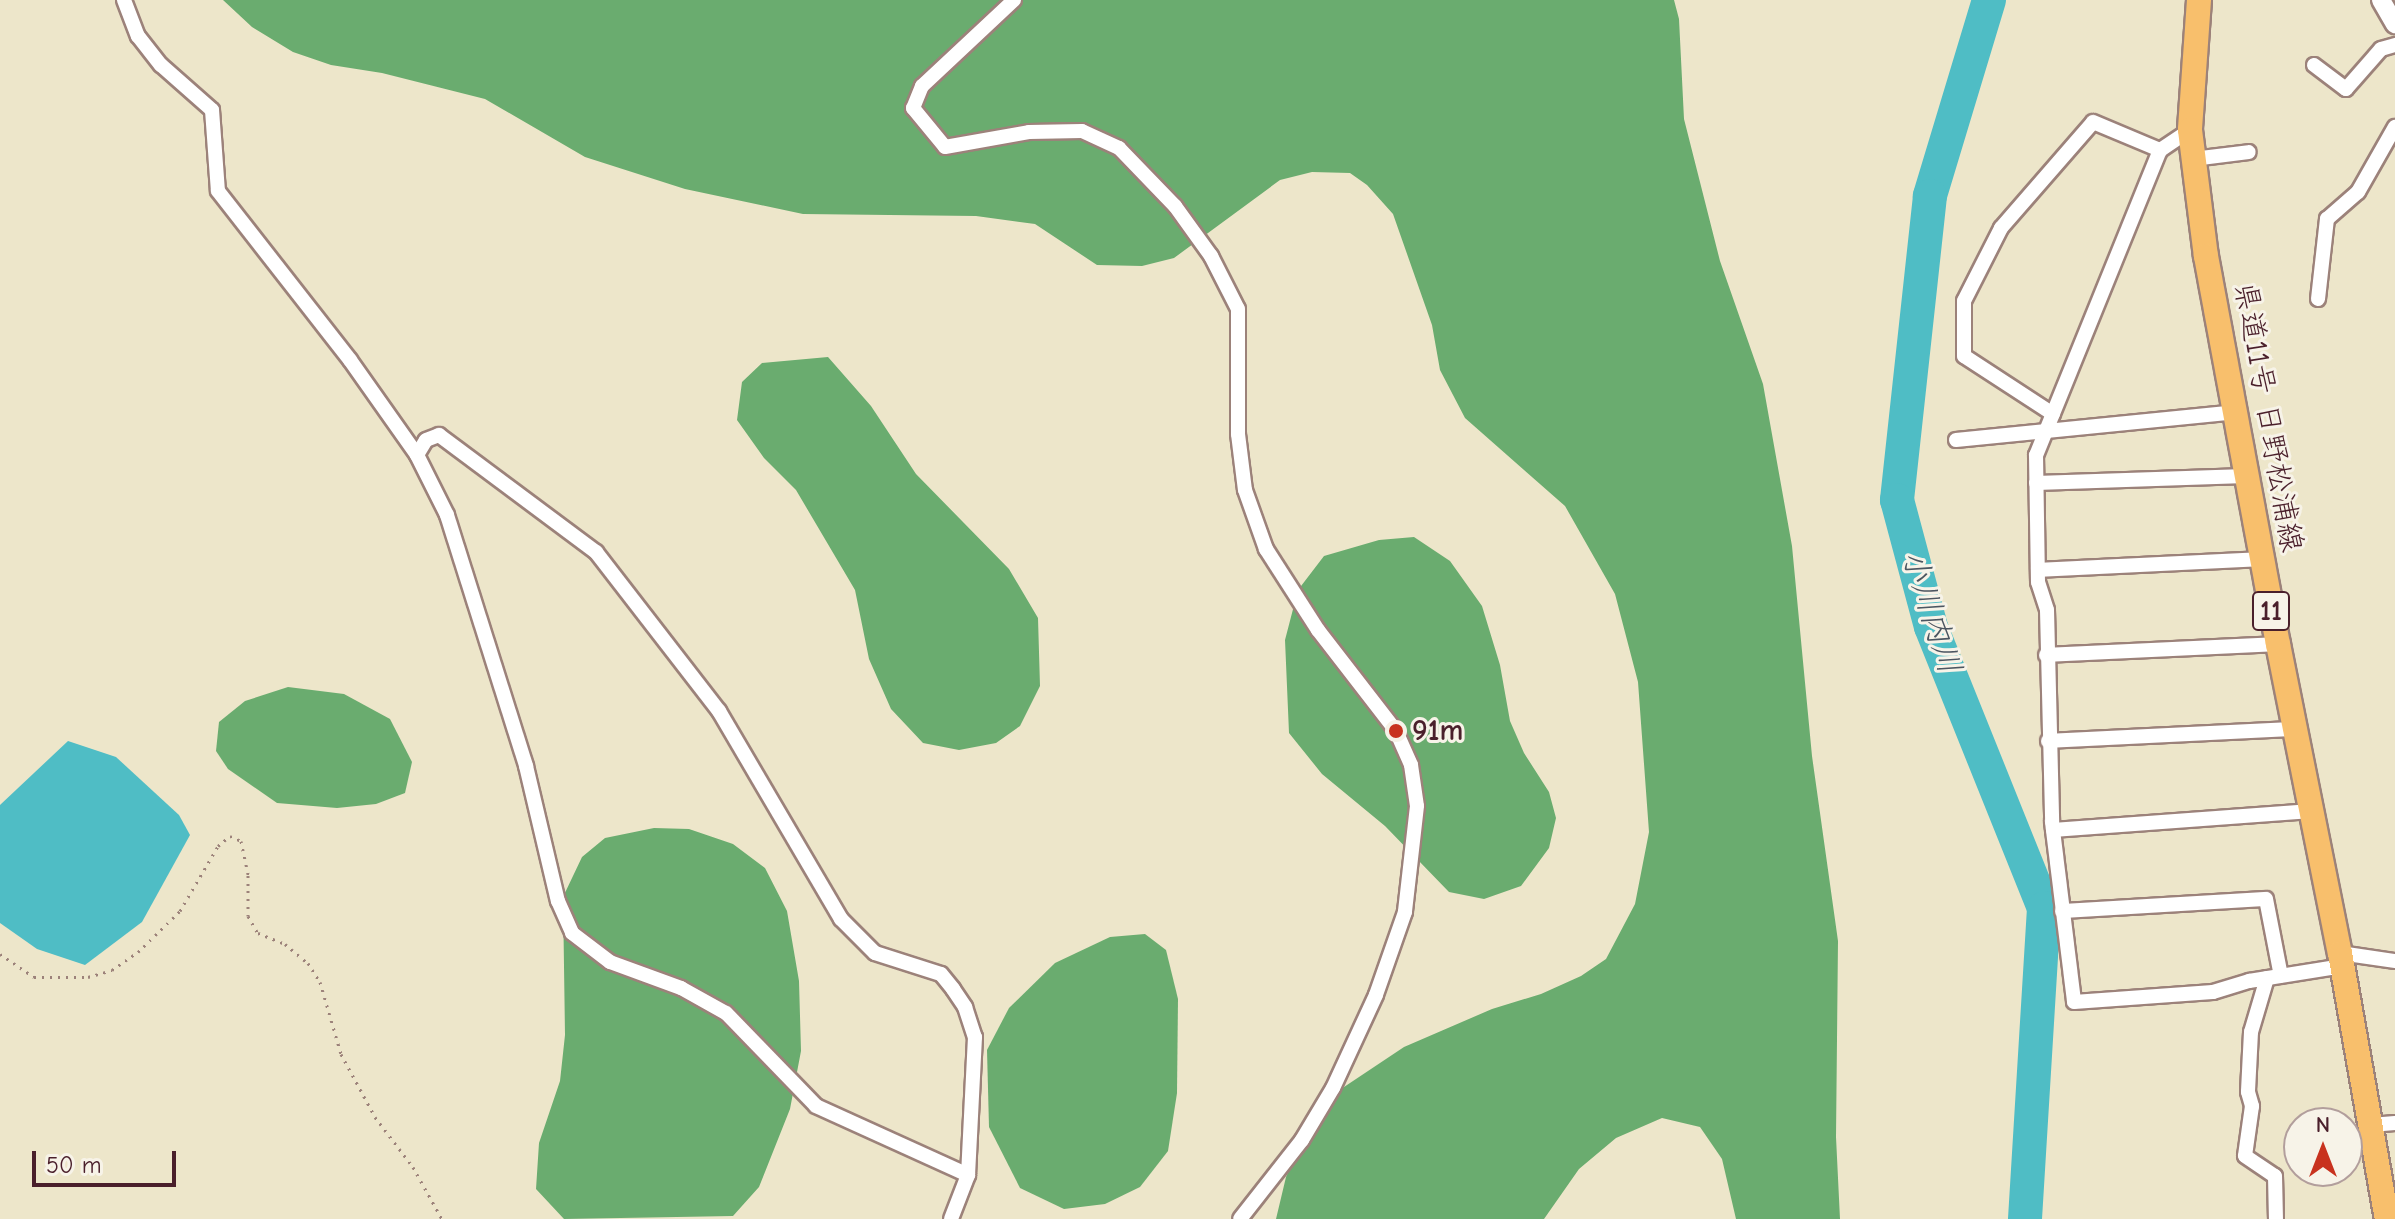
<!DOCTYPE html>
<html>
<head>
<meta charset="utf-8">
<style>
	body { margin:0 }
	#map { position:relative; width:2395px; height:1219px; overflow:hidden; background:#ede6ca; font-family:"Comic Neue","Klee One",sans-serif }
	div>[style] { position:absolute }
	.forest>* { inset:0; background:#6aac6f }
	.water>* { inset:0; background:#4fbdc5 }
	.river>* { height:34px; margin:-17px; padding:0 17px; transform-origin:17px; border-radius:17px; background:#4fbdc5 }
	.path>* { height:3px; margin-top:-1.5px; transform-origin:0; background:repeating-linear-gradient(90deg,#9c827a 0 2px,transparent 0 8px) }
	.roads { filter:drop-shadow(2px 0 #9c827a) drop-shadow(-2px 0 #9c827a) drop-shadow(0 2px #9c827a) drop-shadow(0 -2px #9c827a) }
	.minor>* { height:14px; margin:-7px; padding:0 7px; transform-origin:7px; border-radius:7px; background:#fff }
	.tertiary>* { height:18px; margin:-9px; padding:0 9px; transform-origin:9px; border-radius:9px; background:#fff }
	.primary>* { height:24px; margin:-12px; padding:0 12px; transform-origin:12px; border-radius:12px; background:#f8bf6c }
	.dots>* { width:22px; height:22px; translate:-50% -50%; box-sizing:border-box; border:4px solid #f7f3e8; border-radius:50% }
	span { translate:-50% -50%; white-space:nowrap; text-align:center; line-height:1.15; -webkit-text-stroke:6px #f7f3e8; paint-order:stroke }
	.shield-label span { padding:2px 6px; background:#f7f3e8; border:2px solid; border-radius:6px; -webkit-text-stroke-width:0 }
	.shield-label { font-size:28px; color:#4a1f2b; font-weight:700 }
	.street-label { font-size:30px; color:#4a1f2b }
	.poi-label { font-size:30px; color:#4a1f2b; font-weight:700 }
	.left { translate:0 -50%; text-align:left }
	.water-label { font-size:32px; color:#4c5661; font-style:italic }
	.north { position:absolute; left:2283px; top:1107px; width:80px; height:80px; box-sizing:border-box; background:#f7f3e8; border:2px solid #b29e9c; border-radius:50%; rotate:0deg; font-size:22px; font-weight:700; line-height:32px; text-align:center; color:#4a1f2b }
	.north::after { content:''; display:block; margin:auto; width:28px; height:36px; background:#c8321e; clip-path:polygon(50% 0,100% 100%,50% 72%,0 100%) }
	.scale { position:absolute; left:32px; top:1151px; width:144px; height:36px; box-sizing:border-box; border:4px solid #4a1f2b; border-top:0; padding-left:10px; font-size:24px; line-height:28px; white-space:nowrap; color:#4a1f2b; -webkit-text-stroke:6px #f7f3e8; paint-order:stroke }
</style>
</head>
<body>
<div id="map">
	<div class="forest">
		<div style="clip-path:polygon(223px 0,1674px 0,1679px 19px,1684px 119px,1720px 261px,1763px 384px,1792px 546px,1812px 756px,1838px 941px,1836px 1137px,1840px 1219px,1736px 1219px,1722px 1159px,1700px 1127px,1662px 1118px,1616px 1138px,1579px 1169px,1544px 1219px,1276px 1219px,1286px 1177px,1308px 1127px,1338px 1091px,1404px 1047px,1492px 1009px,1541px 994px,1581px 976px,1606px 959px,1635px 904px,1649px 832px,1638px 682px,1615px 594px,1565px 506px,1465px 418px,1440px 370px,1432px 325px,1393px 214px,1367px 185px,1350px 173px,1312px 172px,1280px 180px,1174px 258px,1142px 266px,1097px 265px,1035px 224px,976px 216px,803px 214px,685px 189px,585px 157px,485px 99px,382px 73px,331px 65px,293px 52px,252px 27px)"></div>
		<div style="clip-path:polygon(828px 357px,871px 406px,916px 474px,1009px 569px,1038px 618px,1040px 686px,1020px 726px,996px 743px,959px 750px,923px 743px,891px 709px,869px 659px,855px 590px,796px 490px,764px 458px,737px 420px,742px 382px,762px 363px)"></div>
		<div style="clip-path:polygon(1414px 537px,1450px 561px,1482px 606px,1500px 665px,1510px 721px,1524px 753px,1549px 792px,1556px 818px,1549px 848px,1521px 886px,1484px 899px,1449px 892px,1385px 826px,1322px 774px,1289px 733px,1285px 640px,1298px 590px,1324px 556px,1379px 540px)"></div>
		<div style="clip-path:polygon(288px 687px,344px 694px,390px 719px,412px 762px,405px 793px,376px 804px,337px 808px,277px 803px,228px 769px,216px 751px,219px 722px,245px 701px)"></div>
		<div style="clip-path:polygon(654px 828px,689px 829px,733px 844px,765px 868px,787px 911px,799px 981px,801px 1051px,790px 1109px,759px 1187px,733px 1216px,564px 1219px,536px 1189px,539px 1143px,560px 1081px,565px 1035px,563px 897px,582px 857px,605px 838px)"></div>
		<div style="clip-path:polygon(1145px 934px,1166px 950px,1178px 999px,1177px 1093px,1168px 1151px,1140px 1187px,1105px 1204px,1064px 1209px,1020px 1188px,989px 1127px,987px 1050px,1009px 1008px,1055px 963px,1110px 937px)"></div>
	</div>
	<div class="water">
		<div style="clip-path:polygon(68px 741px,116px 757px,179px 815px,190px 835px,142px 922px,85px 965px,37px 949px,0 923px,0 805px)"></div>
	</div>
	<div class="river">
		<div style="left:1989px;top:0;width:205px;rotate:106.8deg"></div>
		<div style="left:1930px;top:196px;width:306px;rotate:96.2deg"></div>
		<div style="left:1897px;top:500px;width:131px;rotate:75deg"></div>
		<div style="left:1931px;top:627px;width:303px;rotate:68.1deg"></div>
		<div style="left:2044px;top:908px;width:312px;rotate:93.5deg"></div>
	</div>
	<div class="path">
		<div style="left:0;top:954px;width:41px;rotate:34.1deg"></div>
		<div style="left:34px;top:977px;width:54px"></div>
		<div style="left:88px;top:977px;width:25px;rotate:-16deg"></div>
		<div style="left:112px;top:970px;width:32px;rotate:-35deg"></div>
		<div style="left:138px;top:952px;width:59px;rotate:-44.3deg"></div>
		<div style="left:180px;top:911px;width:75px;rotate:-59.7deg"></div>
		<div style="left:218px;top:846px;width:16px;rotate:-40deg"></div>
		<div style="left:230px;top:836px;width:12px;rotate:24deg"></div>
		<div style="left:241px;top:841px;width:35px;rotate:78deg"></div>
		<div style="left:248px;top:875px;width:41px;rotate:90deg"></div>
		<div style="left:248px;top:916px;width:20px;rotate:60deg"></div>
		<div style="left:258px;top:933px;width:29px;rotate:22deg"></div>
		<div style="left:285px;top:944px;width:30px;rotate:40deg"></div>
		<div style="left:308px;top:963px;width:22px;rotate:58deg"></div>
		<div style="left:320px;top:982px;width:75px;rotate:73.7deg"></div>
		<div style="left:341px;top:1054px;width:72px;rotate:61.6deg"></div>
		<div style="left:375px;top:1117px;width:63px;rotate:52.8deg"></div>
		<div style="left:413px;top:1167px;width:60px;rotate:60.9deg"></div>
	</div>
	<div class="roads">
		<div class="minor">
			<div style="left:124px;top:0;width:39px;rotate:69deg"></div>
			<div style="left:138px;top:36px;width:37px;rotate:52deg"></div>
			<div style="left:161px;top:65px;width:68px;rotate:41.4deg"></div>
			<div style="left:212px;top:110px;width:81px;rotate:85.8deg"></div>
			<div style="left:218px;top:191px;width:214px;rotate:52deg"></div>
			<div style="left:350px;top:360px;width:116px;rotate:54.8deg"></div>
			<div style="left:417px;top:455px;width:67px;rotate:63.4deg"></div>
			<div style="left:447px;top:515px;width:263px;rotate:72.5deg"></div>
			<div style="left:526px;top:766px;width:139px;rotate:76.7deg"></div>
			<div style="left:558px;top:901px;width:35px;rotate:66deg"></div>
			<div style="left:572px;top:933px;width:48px;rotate:37.3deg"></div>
			<div style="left:610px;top:962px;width:76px;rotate:20.1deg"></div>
			<div style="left:681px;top:988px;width:51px;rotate:29.1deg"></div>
			<div style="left:726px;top:1013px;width:129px;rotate:45.9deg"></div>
			<div style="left:816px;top:1106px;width:167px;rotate:24.4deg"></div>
			<div style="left:1014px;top:0;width:126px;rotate:136.9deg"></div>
			<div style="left:922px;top:86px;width:24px;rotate:112deg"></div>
			<div style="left:913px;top:108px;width:50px;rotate:50.6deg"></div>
			<div style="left:945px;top:147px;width:85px;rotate:-10.1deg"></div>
			<div style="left:1029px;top:132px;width:53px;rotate:-1.1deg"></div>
			<div style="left:1082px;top:131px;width:41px;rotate:24.7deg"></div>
			<div style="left:1119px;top:148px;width:81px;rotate:46deg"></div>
			<div style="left:1175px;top:206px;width:62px;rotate:54.2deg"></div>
			<div style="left:1211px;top:256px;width:59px;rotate:63deg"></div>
			<div style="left:1238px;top:309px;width:125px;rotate:90deg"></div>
			<div style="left:1238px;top:434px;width:56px;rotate:82.9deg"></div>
			<div style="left:1245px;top:490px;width:63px;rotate:70.4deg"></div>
			<div style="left:1266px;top:549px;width:96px;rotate:57.3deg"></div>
			<div style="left:1318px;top:630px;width:128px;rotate:52.3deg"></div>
			<div style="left:1396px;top:731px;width:37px;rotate:66deg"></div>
			<div style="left:1411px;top:765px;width:41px;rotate:81.7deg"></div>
			<div style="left:1417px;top:806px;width:107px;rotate:96.5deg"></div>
			<div style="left:1405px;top:912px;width:88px;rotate:109.3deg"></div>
			<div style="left:1376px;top:995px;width:102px;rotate:114.8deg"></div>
			<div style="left:1333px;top:1088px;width:61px;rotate:120.8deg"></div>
			<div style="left:1302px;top:1140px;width:100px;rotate:128.1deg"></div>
			<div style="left:2314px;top:65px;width:40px;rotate:37deg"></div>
			<div style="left:2346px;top:89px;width:53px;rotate:-48.8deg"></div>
			<div style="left:2381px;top:49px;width:15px;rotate:-16deg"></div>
			<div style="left:2190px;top:130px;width:36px;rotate:146deg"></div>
			<div style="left:2160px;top:150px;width:329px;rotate:112.1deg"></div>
			<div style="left:2036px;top:455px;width:127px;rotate:89.1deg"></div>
			<div style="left:2038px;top:582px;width:29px;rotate:72deg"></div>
			<div style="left:2047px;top:610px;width:212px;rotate:88.6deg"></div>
			<div style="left:2052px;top:822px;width:181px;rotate:83deg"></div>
			<div style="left:2074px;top:1002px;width:139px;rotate:-4.1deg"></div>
			<div style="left:2213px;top:992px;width:38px;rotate:-17deg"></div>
			<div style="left:2249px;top:981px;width:95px;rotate:-9.1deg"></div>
			<div style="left:2193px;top:159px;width:56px;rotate:-7.1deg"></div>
			<div style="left:2318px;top:299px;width:81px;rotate:-83.6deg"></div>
			<div style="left:2327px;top:219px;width:41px;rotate:-41.1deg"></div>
			<div style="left:2358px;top:192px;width:75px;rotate:-60.4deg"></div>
			<div style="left:2053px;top:414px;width:106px;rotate:-146.9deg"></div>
			<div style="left:1964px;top:356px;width:55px;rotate:-90deg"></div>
			<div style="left:1964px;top:301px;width:82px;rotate:-63.1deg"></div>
			<div style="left:2001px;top:228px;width:140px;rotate:-49deg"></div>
			<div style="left:2093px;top:122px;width:73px;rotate:22.7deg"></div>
			<div style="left:1956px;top:440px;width:280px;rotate:-5.7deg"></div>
			<div style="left:417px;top:455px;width:17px;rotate:-59deg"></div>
			<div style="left:426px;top:440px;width:14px;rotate:-21deg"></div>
			<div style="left:439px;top:435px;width:196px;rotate:36.7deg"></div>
			<div style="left:596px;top:552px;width:201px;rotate:52.3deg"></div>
			<div style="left:719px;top:711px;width:241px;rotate:59.6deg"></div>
			<div style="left:841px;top:919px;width:48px;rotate:45deg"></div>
			<div style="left:875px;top:953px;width:69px;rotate:17.7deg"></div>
			<div style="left:941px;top:974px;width:19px;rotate:51deg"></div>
			<div style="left:953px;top:989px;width:22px;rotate:56deg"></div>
			<div style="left:965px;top:1007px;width:32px;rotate:72deg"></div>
			<div style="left:975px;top:1037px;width:138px;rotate:92.9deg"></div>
			<div style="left:968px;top:1175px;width:47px;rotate:111.1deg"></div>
			<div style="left:2036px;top:483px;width:210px;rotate:-1.9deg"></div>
			<div style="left:2038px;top:570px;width:224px;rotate:-2.8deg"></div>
			<div style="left:2046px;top:655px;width:232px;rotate:-2.7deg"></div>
			<div style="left:2048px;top:741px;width:247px;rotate:-2.8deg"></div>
			<div style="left:2053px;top:830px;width:259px;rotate:-4.2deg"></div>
			<div style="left:2062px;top:911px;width:204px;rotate:-3.4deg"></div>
			<div style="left:2266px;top:899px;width:78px;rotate:79deg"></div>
			<div style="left:2340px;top:953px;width:56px;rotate:8.3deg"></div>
			<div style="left:2267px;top:978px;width:56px;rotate:106.5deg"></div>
			<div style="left:2251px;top:1032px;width:60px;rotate:92.9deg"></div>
			<div style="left:2248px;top:1092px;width:15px;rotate:74deg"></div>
			<div style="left:2252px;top:1106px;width:50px;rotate:98deg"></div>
			<div style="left:2245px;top:1156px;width:36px;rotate:34deg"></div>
			<div style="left:2275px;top:1176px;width:43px;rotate:88.7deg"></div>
			<div style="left:2371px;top:1125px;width:24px;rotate:-5deg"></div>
		</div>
		<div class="tertiary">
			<div style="left:2381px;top:0;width:28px;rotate:60deg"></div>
		</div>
		<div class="primary">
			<div style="left:2199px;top:0;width:130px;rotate:94deg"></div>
			<div style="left:2190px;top:130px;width:127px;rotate:82.8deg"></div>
			<div style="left:2206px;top:256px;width:395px;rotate:79.5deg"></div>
			<div style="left:2278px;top:644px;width:315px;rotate:78.7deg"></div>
			<div style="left:2340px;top:953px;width:270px;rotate:80deg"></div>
		</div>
	</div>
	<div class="dots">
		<div style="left:1396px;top:731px;background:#c8321e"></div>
	</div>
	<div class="shield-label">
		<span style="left:2271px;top:611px">11</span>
	</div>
	<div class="street-label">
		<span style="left:2268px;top:417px;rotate:80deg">県道11号 日野松浦線</span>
	</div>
	<div class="poi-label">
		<span class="left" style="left:1412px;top:731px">91m</span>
	</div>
	<div class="water-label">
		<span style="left:1931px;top:612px;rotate:72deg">小川内川</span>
	</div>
	<div class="north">N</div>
	<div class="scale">50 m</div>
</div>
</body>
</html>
